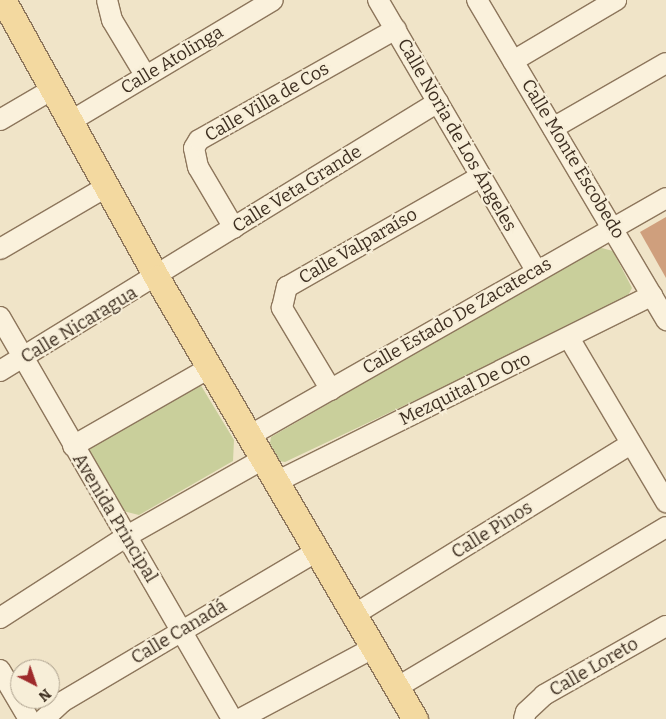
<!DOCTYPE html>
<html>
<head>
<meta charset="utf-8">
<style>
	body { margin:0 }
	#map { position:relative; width:666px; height:719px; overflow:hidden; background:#f0e4c8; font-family:Bitter,serif }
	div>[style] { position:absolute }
	.green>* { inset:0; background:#c9cf9b }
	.building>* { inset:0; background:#cf9f7d }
	.roads { filter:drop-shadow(1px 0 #8d765c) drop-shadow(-1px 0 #8d765c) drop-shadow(0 1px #8d765c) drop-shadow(0 -1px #8d765c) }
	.minor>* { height:20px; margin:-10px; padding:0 10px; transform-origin:10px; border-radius:10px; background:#faf1dc }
	.major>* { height:25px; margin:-12.5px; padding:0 12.5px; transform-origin:12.5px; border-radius:12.5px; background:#f3d9a0 }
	span { translate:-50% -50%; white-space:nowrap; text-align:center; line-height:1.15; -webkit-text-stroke:4px #f7eed8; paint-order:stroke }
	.street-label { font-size:18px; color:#3d2e20 }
	.north { position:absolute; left:10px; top:659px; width:50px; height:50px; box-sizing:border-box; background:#f7eed8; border:1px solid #ada18e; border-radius:50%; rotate:139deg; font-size:14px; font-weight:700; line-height:20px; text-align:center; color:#3d2e20 }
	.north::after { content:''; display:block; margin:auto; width:18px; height:22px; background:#9e2a2b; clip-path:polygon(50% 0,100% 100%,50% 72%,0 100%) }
</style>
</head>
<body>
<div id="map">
	<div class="green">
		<div style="clip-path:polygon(598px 247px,613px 251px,632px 288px,625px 301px,285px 462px,279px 461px,270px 443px,271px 437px)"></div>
		<div style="clip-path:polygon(200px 384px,234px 440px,233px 461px,139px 515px,119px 510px,88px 454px,91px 446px)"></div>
	</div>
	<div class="building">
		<div style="clip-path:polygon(666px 217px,666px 278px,640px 232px)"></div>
	</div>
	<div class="roads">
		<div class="minor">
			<div style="left:107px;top:0;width:21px;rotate:76deg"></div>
			<div style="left:112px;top:20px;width:64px;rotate:59deg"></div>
			<div style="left:378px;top:0;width:311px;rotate:59.7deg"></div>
			<div style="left:477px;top:0;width:372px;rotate:59.4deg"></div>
			<div style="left:513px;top:61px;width:120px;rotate:-30.6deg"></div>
			<div style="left:0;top:120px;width:61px;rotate:-30.3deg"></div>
			<div style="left:71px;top:121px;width:235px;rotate:-30.9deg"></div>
			<div style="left:553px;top:128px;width:130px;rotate:-29.9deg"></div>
			<div style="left:234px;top:228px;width:71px;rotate:-120.5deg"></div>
			<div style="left:198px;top:167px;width:19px;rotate:-102deg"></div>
			<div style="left:194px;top:148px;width:9px;rotate:-58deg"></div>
			<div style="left:199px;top:140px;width:226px;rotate:-29.4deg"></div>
			<div style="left:0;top:249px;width:125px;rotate:-30.3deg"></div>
			<div style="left:0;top:317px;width:464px;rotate:60deg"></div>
			<div style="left:569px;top:338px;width:191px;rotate:59.4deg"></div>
			<div style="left:0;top:371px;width:514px;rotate:-31.56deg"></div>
			<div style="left:331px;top:390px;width:96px;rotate:-120.9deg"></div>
			<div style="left:282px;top:308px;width:22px;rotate:-77deg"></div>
			<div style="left:287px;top:287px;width:222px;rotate:-29.7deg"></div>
			<div style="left:249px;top:436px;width:480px;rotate:-29.7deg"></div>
			<div style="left:73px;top:446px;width:157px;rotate:-29.8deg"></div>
			<div style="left:276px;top:482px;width:420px;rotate:-26.4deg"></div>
			<div style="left:352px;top:616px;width:328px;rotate:-31.7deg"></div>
			<div style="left:0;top:618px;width:151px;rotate:-32.8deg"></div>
			<div style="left:127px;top:536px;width:156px;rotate:-29.5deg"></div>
			<div style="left:0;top:670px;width:57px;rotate:59.4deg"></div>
			<div style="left:396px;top:688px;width:314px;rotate:-30.8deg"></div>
			<div style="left:44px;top:719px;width:25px;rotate:-43deg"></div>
			<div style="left:62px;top:702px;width:296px;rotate:-30.6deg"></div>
			<div style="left:240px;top:719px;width:149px;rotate:-28.1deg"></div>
			<div style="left:524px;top:719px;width:7px;rotate:-74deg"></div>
			<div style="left:526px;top:712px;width:25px;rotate:-43deg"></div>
			<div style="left:544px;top:695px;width:140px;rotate:-29.5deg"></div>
		</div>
		<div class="major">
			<div style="left:3px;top:0;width:318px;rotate:61deg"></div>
			<div style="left:157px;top:278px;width:511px;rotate:59.67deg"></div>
		</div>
	</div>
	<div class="street-label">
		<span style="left:172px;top:60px;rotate:-31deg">Calle Atolinga</span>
		<span style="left:267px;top:102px;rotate:-30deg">Calle Villa de Cos</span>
		<span style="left:457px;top:135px;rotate:60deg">Calle Noria de Los Ángeles</span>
		<span style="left:573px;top:159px;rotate:59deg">Calle Monte Escobedo</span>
		<span style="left:297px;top:189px;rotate:-32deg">Calle Veta Grande</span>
		<span style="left:358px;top:246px;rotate:-30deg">Calle Valparaíso</span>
		<span style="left:457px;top:316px;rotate:-30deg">Calle Estado De Zacatecas</span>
		<span style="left:79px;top:325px;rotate:-31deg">Calle Nicaragua</span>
		<span style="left:465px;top:389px;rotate:-26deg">Mezquital De Oro</span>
		<span style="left:115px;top:518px;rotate:59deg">Avenida Principal</span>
		<span style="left:492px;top:530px;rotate:-32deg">Calle Pinos</span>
		<span style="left:179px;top:632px;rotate:-31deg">Calle Canadá</span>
		<span style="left:594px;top:667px;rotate:-30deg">Calle Loreto</span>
	</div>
	<div class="north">N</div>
</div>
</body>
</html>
